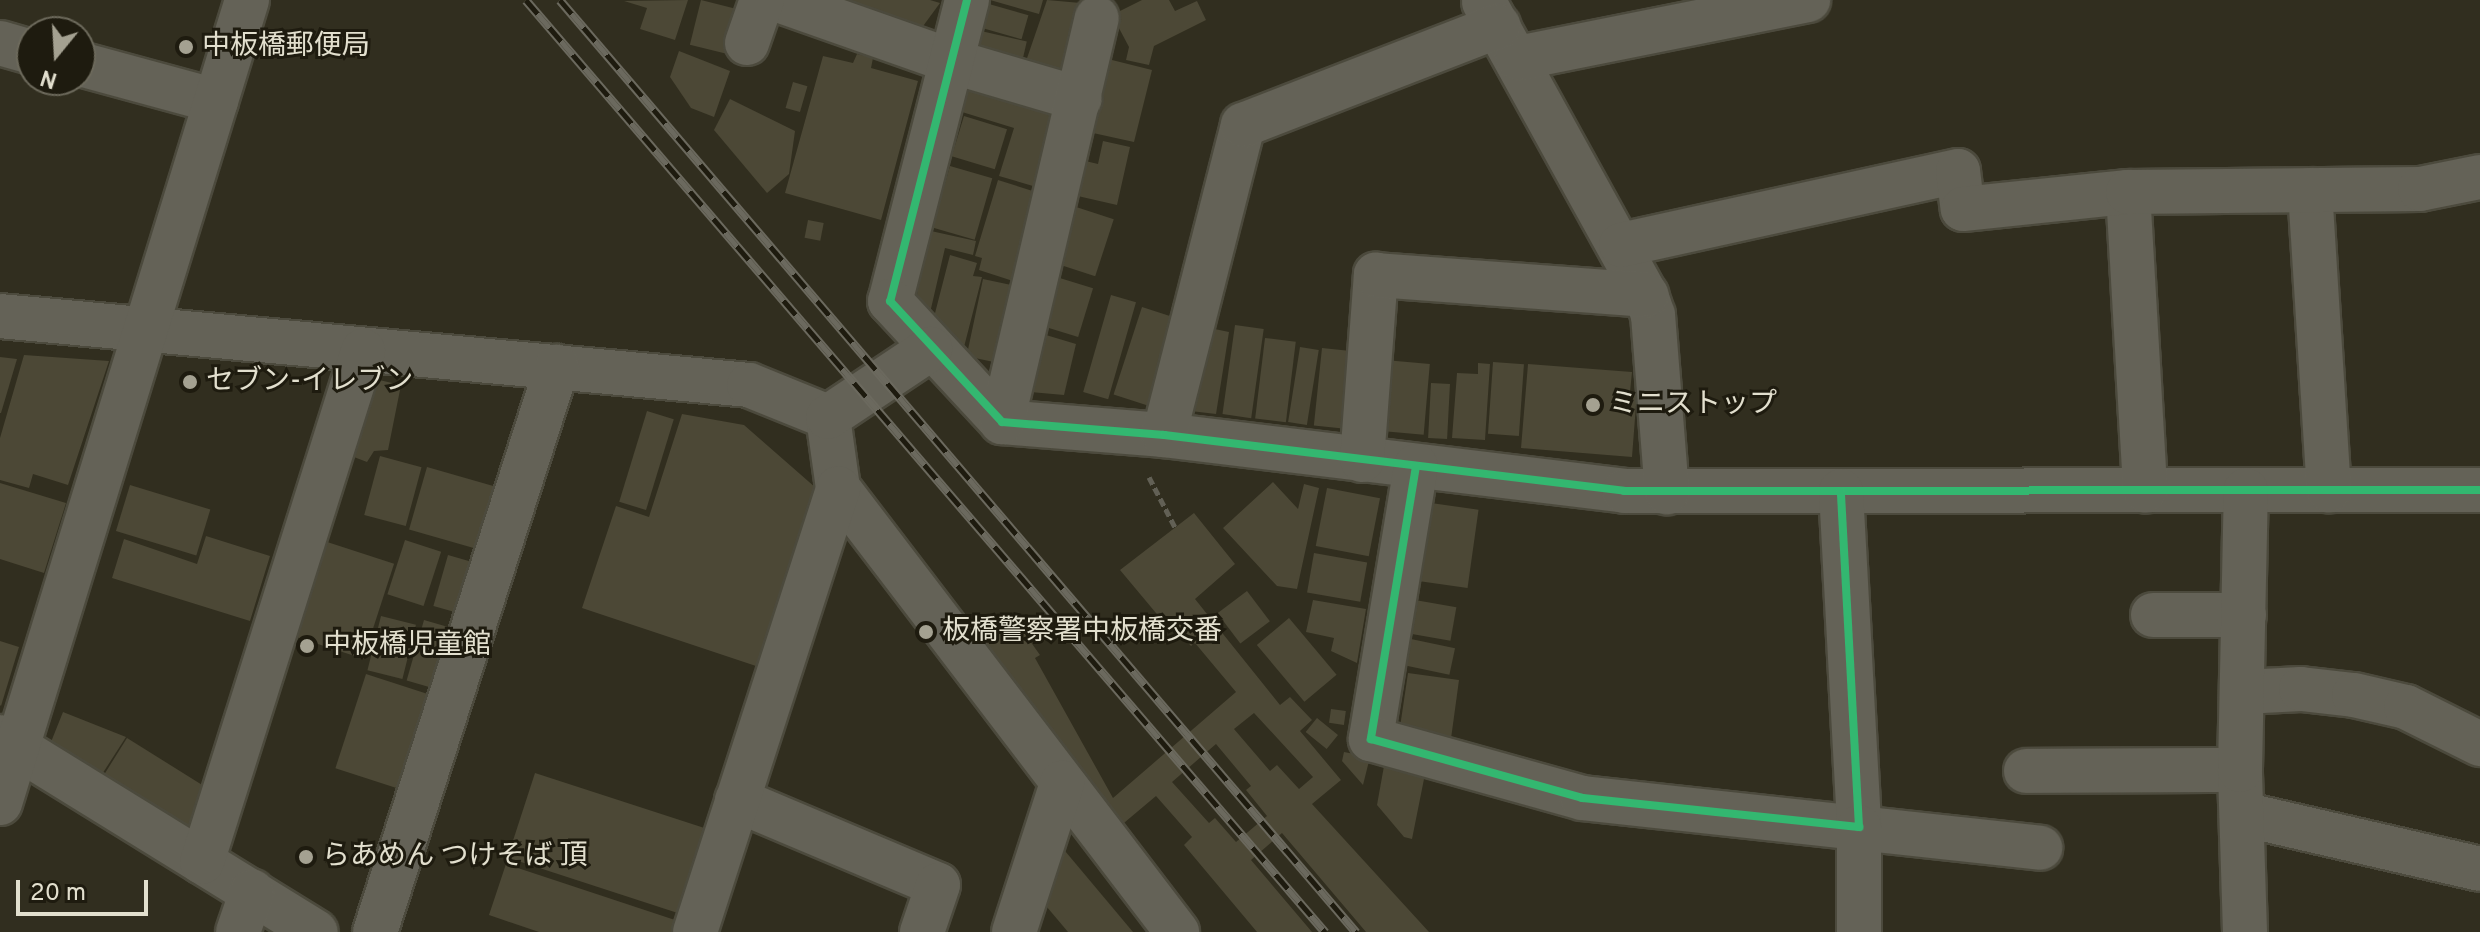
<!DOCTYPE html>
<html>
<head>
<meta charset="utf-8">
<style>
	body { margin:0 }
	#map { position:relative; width:2480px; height:932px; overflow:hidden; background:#312e1f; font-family:Overpass,"Noto Sans JP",sans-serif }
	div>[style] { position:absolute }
	.building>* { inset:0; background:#4c4836; transform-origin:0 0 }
	.path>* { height:5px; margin-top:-2.5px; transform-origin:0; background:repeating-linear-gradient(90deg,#626055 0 8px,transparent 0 12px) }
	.roads { filter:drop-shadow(2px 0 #4c4a3d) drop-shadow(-2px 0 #4c4a3d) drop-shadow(0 2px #4c4a3d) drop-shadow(0 -2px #4c4a3d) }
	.minor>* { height:44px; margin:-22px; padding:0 22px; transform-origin:22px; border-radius:22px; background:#646257 }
	.rail>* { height:9px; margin-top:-4.5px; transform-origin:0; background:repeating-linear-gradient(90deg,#1e1b0f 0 18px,#6b695e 0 36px); box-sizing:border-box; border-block:2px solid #6b695e }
	.cycleway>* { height:8px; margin:-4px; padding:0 4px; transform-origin:4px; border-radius:4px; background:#33b770 }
	.dots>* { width:22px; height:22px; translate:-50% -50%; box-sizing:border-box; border:4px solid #1e1b0f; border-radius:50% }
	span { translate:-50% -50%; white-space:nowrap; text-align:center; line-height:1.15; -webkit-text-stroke:6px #1e1b0f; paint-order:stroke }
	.poi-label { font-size:28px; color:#e2dfce }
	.left { translate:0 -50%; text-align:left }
	.north { position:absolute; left:16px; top:16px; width:80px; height:80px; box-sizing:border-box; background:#1e1b0f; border:2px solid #6c695b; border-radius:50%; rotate:198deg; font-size:22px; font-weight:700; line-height:32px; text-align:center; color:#e2dfce }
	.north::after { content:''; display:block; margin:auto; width:28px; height:36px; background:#a4a191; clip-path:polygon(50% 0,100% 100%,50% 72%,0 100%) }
	.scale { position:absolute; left:16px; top:880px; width:132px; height:36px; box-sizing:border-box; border:4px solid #e2dfce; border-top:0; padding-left:10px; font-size:24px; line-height:28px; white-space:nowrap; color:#e2dfce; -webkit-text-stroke:6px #1e1b0f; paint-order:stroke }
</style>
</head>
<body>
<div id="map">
	<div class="building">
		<div style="clip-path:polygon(688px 0,675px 40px,640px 29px,647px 8px,624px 1px)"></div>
		<div style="left:701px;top:0;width:45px;height:46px;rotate:14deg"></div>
		<div style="clip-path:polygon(816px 0,930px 0,940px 3px,918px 33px)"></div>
		<div style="clip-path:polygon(990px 0,1043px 0,1039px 14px)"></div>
		<div style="clip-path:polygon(1047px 0,1092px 4px,1073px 80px,1024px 67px)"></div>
		<div style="clip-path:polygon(1142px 0,1169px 0,1175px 11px,1197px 1px,1206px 20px,1154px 46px,1149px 65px,1126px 60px,1129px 47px,1112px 15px)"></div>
		<div style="left:989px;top:4px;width:41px;height:25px;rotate:16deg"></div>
		<div style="left:981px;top:31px;width:47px;height:29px;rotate:13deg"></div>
		<div style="clip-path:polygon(679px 51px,730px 71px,714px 117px,691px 108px,670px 77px)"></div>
		<div style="clip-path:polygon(857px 54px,873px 58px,871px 68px,918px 81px,881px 220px,785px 193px,823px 56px,853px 63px)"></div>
		<div style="clip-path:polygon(1100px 57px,1152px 70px,1134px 142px,1093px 133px,1105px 86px,1093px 84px)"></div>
		<div style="left:793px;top:82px;width:15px;height:27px;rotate:16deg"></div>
		<div style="clip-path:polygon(971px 82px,1067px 110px,1043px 189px,999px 176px,1014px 128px,962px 112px)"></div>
		<div style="clip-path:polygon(730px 99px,795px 131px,789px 174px,767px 193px,714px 130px)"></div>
		<div style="left:964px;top:116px;width:45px;height:42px;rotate:17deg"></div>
		<div style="clip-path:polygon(1103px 141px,1130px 147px,1117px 205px,1069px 194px,1077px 159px,1098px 164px)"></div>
		<div style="left:950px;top:166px;width:44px;height:64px;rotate:16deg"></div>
		<div style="clip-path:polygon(998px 180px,1039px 193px,1013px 281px,979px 270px,982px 258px,975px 256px)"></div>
		<div style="left:1070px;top:205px;width:46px;height:60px;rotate:18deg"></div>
		<div style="left:808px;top:220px;width:16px;height:18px;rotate:11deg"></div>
		<div style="clip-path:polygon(931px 231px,976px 241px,973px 255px,945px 248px,930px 313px,917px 294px)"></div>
		<div style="clip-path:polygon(950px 255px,977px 263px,973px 276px,982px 277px,964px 347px,934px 317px)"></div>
		<div style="left:1050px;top:275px;width:45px;height:51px;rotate:17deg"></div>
		<div style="left:983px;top:279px;width:29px;height:79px;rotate:12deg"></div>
		<div style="left:1111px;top:295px;width:26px;height:101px;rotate:16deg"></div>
		<div style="left:1142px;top:307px;width:35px;height:92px;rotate:18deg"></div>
		<div style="left:1235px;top:325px;width:29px;height:90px;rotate:8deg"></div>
		<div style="clip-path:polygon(1205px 327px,1229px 332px,1216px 414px,1182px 410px)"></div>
		<div style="clip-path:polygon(1036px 332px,1076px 344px,1064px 395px,1019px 391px)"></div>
		<div style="left:1265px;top:338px;width:31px;height:81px;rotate:7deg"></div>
		<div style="left:1300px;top:347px;width:19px;height:76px;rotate:9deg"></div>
		<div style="left:1322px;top:348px;width:29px;height:78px;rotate:6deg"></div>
		<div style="clip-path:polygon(24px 355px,109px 361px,68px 485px,33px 474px,29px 488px,0 480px,0 438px)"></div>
		<div style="clip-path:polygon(0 357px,17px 359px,1px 413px,0 413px)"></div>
		<div style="left:1385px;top:360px;width:45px;height:71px;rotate:5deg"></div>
		<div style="left:1493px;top:362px;width:31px;height:72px;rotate:4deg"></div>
		<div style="clip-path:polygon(1478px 363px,1490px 364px,1485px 440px,1452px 438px,1457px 373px,1478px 374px)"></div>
		<div style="clip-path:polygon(1528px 364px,1632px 372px,1630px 392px,1637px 392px,1632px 457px,1521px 448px)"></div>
		<div style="clip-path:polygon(366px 377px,401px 385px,388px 450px,374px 451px,367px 462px,346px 454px)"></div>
		<div style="left:1431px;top:383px;width:19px;height:55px;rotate:3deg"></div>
		<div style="left:647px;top:411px;width:28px;height:95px;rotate:17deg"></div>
		<div style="clip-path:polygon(682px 414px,744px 425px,816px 488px,756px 666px,582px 608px,616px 506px,649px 517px)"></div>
		<div style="left:380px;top:456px;width:43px;height:61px;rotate:15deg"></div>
		<div style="left:427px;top:467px;width:78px;height:65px;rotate:16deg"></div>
		<div style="clip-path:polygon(1273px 482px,1298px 509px,1304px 484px,1319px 488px,1297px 589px,1277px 586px,1223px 528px)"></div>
		<div style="clip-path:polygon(0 483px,66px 503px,44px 573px,0 559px)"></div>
		<div style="left:130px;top:485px;width:84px;height:48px;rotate:17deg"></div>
		<div style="left:1327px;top:488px;width:54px;height:59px;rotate:11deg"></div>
		<div style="left:1431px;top:503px;width:48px;height:79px;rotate:8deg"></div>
		<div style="clip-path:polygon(evenodd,1194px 513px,1235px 564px,1195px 599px,1280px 705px,1290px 697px,1312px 720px,1300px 731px,1341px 780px,1312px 804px,1429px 932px,1366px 932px,1282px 833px,1251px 860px,1312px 932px,1257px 932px,1184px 845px,1192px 837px,1156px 796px,1112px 833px,994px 661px,984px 638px,1013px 617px,1040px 655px,1035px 658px,1113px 798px,1236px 692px,1195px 643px,1191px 646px,1169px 621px,1166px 625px,1120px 570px,1194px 513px,1254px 713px,1313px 777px,1299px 789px,1277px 765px,1270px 771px,1234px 729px,1254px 713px,1194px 513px,1216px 744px,1251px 786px,1246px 790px,1267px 816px,1236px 842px,1215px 818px,1209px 823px,1172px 782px,1216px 744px)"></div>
		<div style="clip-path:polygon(206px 536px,270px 556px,250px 621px,112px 578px,124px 539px,197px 564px)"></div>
		<div style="left:318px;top:539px;width:80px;height:100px;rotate:18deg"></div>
		<div style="left:405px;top:540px;width:38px;height:57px;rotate:18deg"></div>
		<div style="left:1314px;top:553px;width:54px;height:40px;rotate:10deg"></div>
		<div style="left:448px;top:555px;width:35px;height:53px;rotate:16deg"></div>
		<div style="left:1247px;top:591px;width:38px;height:37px;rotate:53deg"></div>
		<div style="clip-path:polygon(1313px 600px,1366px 609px,1357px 663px,1331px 651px,1334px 638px,1306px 632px)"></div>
		<div style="left:1415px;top:600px;width:42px;height:34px;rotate:10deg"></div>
		<div style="left:381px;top:616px;width:36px;height:56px;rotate:14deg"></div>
		<div style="left:1289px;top:618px;width:74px;height:42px;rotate:50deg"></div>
		<div style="left:424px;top:620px;width:35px;height:63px;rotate:16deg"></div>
		<div style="left:1411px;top:639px;width:45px;height:27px;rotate:12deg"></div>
		<div style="clip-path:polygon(0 641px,19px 647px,1px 706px,0 705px)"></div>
		<div style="clip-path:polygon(1408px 673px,1459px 680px,1450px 746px,1400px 727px)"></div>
		<div style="left:366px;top:674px;width:69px;height:99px;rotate:18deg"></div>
		<div style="left:1331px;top:709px;width:15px;height:14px;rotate:8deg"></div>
		<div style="clip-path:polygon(63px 712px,126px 737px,99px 779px,49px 747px)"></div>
		<div style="left:1317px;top:718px;width:27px;height:18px;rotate:39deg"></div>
		<div style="left:127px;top:738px;width:109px;height:52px;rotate:32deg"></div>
		<div style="clip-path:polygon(1344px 752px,1370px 757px,1363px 785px,1342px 761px)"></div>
		<div style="clip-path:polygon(1384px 766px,1425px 774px,1412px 839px,1404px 837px,1377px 805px)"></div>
		<div style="left:535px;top:773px;width:183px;height:89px;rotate:18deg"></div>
		<div style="clip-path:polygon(1055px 839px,1133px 932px,1068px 932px,1036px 894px)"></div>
		<div style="clip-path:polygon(506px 864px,675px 920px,671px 932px,539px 932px,489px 915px)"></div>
	</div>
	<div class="path">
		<div style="left:1149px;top:477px;width:59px;rotate:62.6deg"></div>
	</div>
	<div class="roads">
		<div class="minor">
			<div style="left:778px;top:0;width:183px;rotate:19.4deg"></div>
			<div style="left:951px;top:61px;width:134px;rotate:16.4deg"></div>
			<div style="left:967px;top:0;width:311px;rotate:104.3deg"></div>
			<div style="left:890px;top:301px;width:165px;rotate:47.2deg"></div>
			<div style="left:1002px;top:422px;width:163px;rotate:4.6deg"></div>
			<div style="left:1164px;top:435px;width:463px;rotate:6.9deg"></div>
			<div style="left:1624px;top:491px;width:856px;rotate:-0.07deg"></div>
			<div style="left:1484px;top:2px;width:335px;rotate:61.1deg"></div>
			<div style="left:1646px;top:295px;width:21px;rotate:71deg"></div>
			<div style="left:1653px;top:315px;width:178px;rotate:85.5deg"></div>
			<div style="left:0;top:43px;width:33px;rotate:16deg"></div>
			<div style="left:747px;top:43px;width:46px;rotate:-70.8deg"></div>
			<div style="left:1518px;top:58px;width:296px;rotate:-11.3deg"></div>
			<div style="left:80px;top:64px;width:141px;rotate:15.2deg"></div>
			<div style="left:2310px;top:190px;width:301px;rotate:86.4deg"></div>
			<div style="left:2128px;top:192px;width:299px;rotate:86.7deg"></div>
			<div style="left:1621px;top:245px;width:345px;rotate:-12.4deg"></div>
			<div style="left:1958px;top:171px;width:38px;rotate:83deg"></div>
			<div style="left:1963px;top:209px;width:166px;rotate:-5.9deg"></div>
			<div style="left:2128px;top:192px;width:292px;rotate:-0.6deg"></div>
			<div style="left:2420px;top:189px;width:61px;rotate:-11.3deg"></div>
			<div style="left:0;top:316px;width:752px;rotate:5.26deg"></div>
			<div style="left:749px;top:385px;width:85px;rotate:22.1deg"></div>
			<div style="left:828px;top:417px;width:72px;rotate:82deg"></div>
			<div style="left:838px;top:488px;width:559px;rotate:52.64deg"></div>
			<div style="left:828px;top:417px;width:123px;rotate:-33.7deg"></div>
			<div style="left:1002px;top:422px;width:415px;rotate:-76.8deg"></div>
			<div style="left:1164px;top:435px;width:320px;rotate:-75.7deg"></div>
			<div style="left:1243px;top:125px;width:274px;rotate:-21.2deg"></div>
			<div style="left:1362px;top:460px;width:186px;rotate:-85.7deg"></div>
			<div style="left:1376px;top:275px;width:271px;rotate:4.2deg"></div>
			<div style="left:1416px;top:466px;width:277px;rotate:99.4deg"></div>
			<div style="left:1371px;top:739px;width:219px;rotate:15.6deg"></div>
			<div style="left:1582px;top:798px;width:461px;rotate:6.2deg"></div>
			<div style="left:1841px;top:491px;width:336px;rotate:86.9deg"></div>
			<div style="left:1859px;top:827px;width:105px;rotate:90deg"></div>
			<div style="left:2153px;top:615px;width:91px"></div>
			<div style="left:2243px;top:692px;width:58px;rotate:-3deg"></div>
			<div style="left:2301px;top:689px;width:53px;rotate:6.5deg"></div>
			<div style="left:2354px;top:695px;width:53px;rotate:13deg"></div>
			<div style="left:2406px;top:707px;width:83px;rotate:26.6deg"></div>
			<div style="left:0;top:737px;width:371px;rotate:31.7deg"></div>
			<div style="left:2026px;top:771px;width:214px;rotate:-0.3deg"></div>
			<div style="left:737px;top:800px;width:218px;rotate:22.9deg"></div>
			<div style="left:938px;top:885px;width:50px;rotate:108.8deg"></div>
			<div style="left:0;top:803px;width:840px;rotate:-72.9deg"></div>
			<div style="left:2242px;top:814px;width:244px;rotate:13deg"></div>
			<div style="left:202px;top:862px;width:536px;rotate:-72.51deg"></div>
			<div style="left:238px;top:932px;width:43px;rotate:-71.1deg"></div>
			<div style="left:375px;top:932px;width:594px;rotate:-72.15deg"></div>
			<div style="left:695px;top:932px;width:466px;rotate:-72.1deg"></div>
			<div style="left:1014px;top:932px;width:157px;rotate:-72.1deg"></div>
			<div style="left:2245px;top:932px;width:162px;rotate:-91.8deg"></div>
			<div style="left:2240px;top:770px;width:280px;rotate:-88.8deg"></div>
		</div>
	</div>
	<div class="rail">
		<div style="left:526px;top:0;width:1228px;rotate:49.39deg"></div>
		<div style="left:560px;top:0;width:1226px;rotate:49.5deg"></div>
	</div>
	<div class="cycleway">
		<div style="left:967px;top:0;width:311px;rotate:104.3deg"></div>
		<div style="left:890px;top:301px;width:165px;rotate:47.2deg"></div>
		<div style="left:1002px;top:422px;width:163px;rotate:4.6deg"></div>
		<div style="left:1164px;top:435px;width:463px;rotate:6.9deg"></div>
		<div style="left:1624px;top:491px;width:856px;rotate:-0.07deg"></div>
		<div style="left:1416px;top:466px;width:277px;rotate:99.4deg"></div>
		<div style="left:1371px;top:739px;width:219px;rotate:15.6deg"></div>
		<div style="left:1582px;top:798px;width:279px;rotate:6deg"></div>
		<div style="left:1859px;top:827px;width:336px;rotate:-93.1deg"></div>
	</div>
	<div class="dots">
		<div style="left:186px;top:47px;background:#a4a191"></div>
		<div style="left:190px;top:382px;background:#a4a191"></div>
		<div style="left:1593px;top:405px;background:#a4a191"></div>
		<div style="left:926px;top:632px;background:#a4a191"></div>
		<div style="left:307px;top:646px;background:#a4a191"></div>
		<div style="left:306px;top:857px;background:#a4a191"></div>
	</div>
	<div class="poi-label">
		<span class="left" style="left:202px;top:47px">中板橋郵便局</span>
		<span class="left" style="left:206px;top:382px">セブン-イレブン</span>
		<span class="left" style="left:1609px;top:405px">ミニストップ</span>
		<span class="left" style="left:942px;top:632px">板橋警察署中板橋交番</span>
		<span class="left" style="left:323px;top:646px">中板橋児童館</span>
		<span class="left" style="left:322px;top:857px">らあめん つけそば 頂</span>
	</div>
	<div class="north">N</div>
	<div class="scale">20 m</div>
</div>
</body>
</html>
